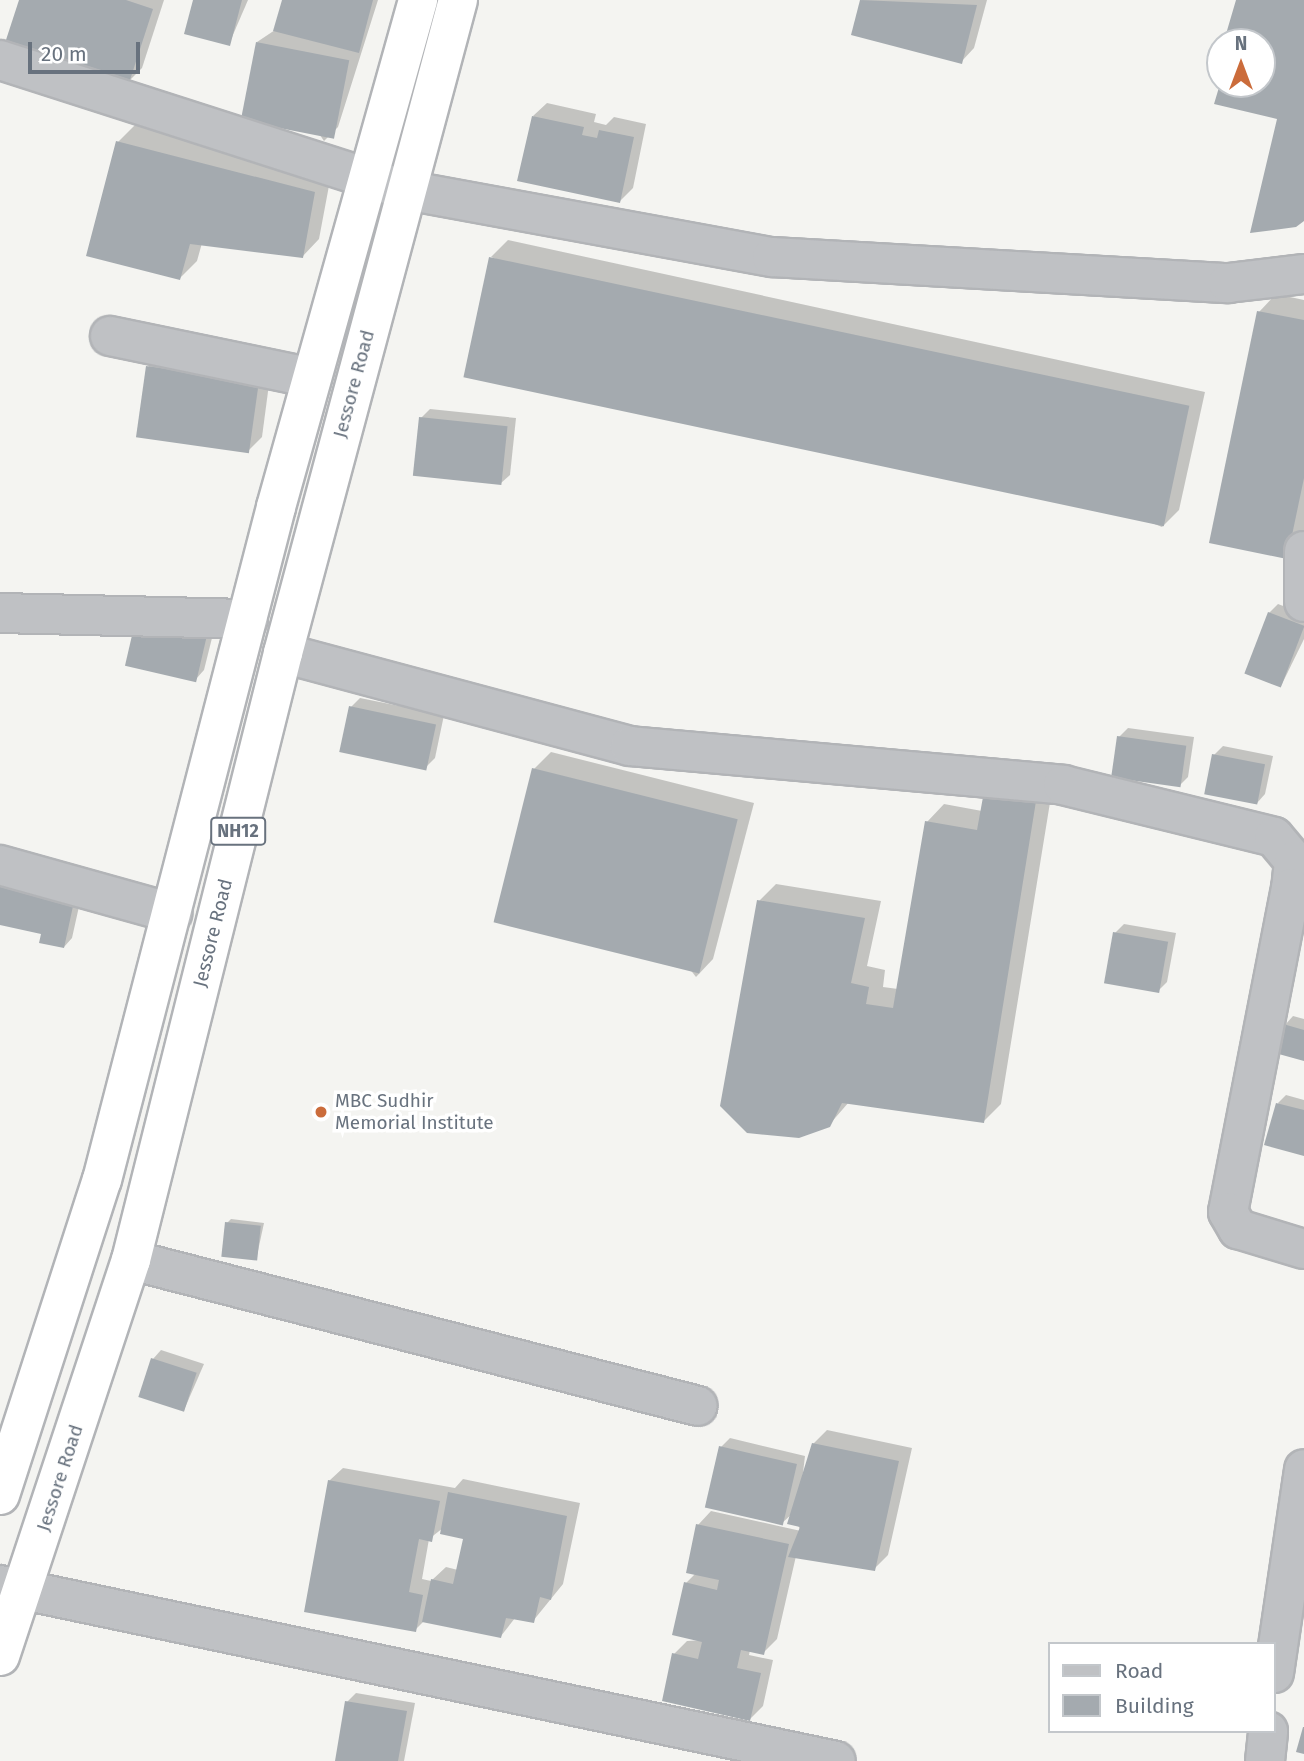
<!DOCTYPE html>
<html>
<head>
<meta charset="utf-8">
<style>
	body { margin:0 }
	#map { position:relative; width:1304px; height:1761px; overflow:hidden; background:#f4f4f1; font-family:"Fira Sans",sans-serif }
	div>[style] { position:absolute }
	.shadow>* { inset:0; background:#0003 }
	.building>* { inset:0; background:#a4aaaf; transform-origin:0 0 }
	.roads { filter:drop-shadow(2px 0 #b2b4b7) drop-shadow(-2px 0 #b2b4b7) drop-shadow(0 2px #b2b4b7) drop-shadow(0 -2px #b2b4b7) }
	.minor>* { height:38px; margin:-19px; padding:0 19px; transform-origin:19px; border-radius:19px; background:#bfc1c4 }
	.highway>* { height:38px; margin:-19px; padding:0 19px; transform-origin:19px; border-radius:19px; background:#fff }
	.dots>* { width:19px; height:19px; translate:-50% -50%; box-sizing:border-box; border:4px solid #fff; border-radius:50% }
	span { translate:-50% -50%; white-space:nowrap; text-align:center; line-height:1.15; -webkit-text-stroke:7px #fff; paint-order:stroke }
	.shield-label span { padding:2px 5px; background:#fff; border:2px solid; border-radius:5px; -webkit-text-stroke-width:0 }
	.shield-label { font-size:18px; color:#68727e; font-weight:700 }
	.street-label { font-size:19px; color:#68727e }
	.poi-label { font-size:19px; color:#68727e }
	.left { translate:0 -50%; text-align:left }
	.legend { position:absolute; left:1048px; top:1642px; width:228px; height:91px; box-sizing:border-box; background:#fff; border:2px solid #c3c7cb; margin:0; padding:9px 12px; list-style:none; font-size:21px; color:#68727e }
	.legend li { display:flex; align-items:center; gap:14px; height:35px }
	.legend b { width:35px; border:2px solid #c3c7cb }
	.north { position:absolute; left:1206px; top:28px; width:70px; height:70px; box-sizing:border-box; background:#fff; border:2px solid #c3c7cb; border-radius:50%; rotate:0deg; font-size:19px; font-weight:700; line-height:28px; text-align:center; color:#68727e }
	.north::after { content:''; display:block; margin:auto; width:24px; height:32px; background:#cb6c3b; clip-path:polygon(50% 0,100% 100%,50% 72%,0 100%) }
	.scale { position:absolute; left:28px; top:42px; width:112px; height:32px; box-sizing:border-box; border:4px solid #68727e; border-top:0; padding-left:9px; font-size:21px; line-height:24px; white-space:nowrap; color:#68727e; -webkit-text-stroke:5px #fff; paint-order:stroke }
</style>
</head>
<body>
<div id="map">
	<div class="shadow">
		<div style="clip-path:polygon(20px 0,164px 0,142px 68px,129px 81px)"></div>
		<div style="clip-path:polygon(195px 0,248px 0,229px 44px)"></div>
		<div style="clip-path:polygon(284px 0,378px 0,338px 127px,324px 141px,257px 42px,275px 30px)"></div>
		<div style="clip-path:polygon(862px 0,987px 0,974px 48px,961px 62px,853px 34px)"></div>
		<div style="clip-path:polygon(547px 103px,596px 114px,594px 122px,606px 125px,614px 117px,646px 124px,633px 188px,620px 201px,533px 116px)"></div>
		<div style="clip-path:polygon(135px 125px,331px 175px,319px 239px,302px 257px,202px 243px,197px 261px,180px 278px,118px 142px)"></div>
		<div style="clip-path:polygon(508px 240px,1205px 392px,1179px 510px,1162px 527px,491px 257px)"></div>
		<div style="clip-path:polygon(1276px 294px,1304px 300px,1304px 539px,1286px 557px,1259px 312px)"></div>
		<div style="clip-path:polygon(161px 354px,271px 369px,262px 437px,249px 450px,148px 367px)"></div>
		<div style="clip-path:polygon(430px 409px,516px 418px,510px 475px,501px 483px,421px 418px)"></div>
		<div style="clip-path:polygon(1278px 604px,1304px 614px,1304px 639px,1281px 686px,1269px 613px)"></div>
		<div style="clip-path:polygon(137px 619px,215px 626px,204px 670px,196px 679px)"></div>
		<div style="clip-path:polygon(360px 698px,444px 715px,435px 758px,426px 767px,351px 707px)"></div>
		<div style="clip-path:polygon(1128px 728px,1194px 737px,1188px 777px,1179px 786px,1119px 737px)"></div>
		<div style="clip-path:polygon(1223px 746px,1273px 756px,1265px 794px,1257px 803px,1214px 755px)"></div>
		<div style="clip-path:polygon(551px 752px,754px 803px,713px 959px,696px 977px,534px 769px)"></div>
		<div style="clip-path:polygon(1054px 778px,1001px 1104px,983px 1122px,849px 1102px,829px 1125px,759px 901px,776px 884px,881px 901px,867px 966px,885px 970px,883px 987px,898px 989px,927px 822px,944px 804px,982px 811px)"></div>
		<div style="clip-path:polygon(84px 884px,72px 938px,64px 947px,43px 932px,0 923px)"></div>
		<div style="clip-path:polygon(1124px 924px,1176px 933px,1167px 982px,1158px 991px,1115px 933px)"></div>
		<div style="clip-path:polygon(1293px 1016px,1304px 1019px,1304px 1059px,1285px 1025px)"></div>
		<div style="clip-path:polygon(1286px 1095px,1304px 1100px,1304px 1155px,1278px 1103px)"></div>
		<div style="clip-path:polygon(231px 1219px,264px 1223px,256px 1260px,227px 1223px)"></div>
		<div style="clip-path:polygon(161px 1350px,204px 1364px,184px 1410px,153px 1359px)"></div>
		<div style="clip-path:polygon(827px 1430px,912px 1448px,888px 1555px,874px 1569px,796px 1556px,777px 1639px,763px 1653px,750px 1650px,749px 1655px,773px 1660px,763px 1706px,750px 1719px,674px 1654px,687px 1641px,704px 1640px,686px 1583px,696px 1573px,698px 1525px,711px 1511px,801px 1531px,792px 1514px,782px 1523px,721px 1447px,730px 1438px,805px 1456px,802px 1481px,813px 1444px)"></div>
		<div style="clip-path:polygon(evenodd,343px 1468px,455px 1488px,463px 1479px,580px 1503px,563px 1584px,533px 1621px,515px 1618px,501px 1636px,424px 1621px,415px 1630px,329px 1481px,343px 1468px,443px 1528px,465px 1537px,458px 1570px,446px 1567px,431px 1581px,422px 1579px,429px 1539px,443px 1528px)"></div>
		<div style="clip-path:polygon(356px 1693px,415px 1703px,404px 1761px,344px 1761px,347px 1702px)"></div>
	</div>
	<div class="building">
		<div style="clip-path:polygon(19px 0,126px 0,153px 9px,129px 83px,5px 43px)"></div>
		<div style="clip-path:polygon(193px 0,242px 0,230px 46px,184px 34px)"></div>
		<div style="clip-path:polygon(282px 0,373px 0,359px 53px,273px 31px)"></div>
		<div style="clip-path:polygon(860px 0,977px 5px,962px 64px,851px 35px)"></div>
		<div style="clip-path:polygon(1236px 0,1304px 0,1304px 221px,1296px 227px,1250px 233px,1277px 119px,1214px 104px,1220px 84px,1262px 84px,1262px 42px,1232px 42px,1226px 34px)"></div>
		<div style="left:256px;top:42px;width:95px;height:80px;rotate:11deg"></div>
		<div style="clip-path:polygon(532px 116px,584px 127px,582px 135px,597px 138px,599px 130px,634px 137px,620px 203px,517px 181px)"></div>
		<div style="clip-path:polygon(116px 141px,315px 192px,303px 258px,190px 244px,180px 280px,86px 256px)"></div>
		<div style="left:489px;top:257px;width:716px;height:123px;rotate:12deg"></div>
		<div style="clip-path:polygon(1257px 311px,1304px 320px,1304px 478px,1287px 559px,1209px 543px)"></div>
		<div style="left:146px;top:366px;width:114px;height:72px;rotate:8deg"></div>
		<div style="left:419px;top:417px;width:89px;height:59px;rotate:6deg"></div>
		<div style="left:1268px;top:612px;width:39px;height:66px;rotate:21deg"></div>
		<div style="left:136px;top:618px;width:73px;height:49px;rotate:13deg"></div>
		<div style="left:349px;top:706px;width:89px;height:47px;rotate:12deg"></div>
		<div style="left:1117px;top:736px;width:70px;height:42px;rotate:8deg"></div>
		<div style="left:1212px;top:754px;width:54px;height:41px;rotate:11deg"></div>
		<div style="left:532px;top:768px;width:212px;height:159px;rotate:14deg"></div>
		<div style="clip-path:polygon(985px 786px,1037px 795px,984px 1123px,842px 1103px,830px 1127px,799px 1138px,747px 1133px,720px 1106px,757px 900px,865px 918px,851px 983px,869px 987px,866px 1004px,893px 1008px,925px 821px,977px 830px)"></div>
		<div style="clip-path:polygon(0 876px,76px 892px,64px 948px,39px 943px,41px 934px,0 925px)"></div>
		<div style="left:1113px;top:932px;width:56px;height:52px;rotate:10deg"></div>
		<div style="clip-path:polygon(1283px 1024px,1304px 1030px,1304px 1061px,1275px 1053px)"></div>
		<div style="clip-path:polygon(1276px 1103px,1304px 1110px,1304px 1156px,1264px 1145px)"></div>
		<div style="left:225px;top:1222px;width:36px;height:35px;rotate:6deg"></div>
		<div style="left:151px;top:1358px;width:48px;height:41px;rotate:18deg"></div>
		<div style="clip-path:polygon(812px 1443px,899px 1461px,875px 1571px,788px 1557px,800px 1527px,787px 1524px)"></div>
		<div style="left:719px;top:1446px;width:80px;height:63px;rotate:13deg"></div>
		<div style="clip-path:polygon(328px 1480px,440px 1501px,432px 1542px,419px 1539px,409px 1592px,423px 1595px,416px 1632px,304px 1612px)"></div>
		<div style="clip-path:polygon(448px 1492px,567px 1516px,551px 1600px,540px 1597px,534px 1623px,506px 1618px,501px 1638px,422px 1622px,431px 1579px,453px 1584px,463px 1539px,440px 1534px)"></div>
		<div style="clip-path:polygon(696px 1524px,789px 1544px,764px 1655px,741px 1650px,737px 1668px,761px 1673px,750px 1721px,662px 1701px,672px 1653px,698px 1659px,702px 1642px,672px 1635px,684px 1582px,717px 1590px,719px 1580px,686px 1573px)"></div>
		<div style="clip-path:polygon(345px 1701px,407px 1711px,398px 1761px,335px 1761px)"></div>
		<div style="clip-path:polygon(1303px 1727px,1304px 1727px,1304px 1754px,1296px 1752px)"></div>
	</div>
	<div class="roads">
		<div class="minor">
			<div style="left:0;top:60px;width:426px;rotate:17.8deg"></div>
			<div style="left:406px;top:190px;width:372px;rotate:10.4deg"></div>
			<div style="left:772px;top:257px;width:457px;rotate:3.3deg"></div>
			<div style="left:1228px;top:283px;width:77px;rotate:-6.8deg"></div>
			<div style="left:110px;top:336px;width:206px;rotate:11.7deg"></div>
			<div style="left:1304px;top:551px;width:51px;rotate:90deg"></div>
			<div style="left:0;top:613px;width:248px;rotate:1.4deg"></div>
			<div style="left:283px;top:653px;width:359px;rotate:15deg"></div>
			<div style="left:630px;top:746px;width:435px;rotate:5.1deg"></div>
			<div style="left:1063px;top:785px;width:217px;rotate:13.8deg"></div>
			<div style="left:1274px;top:837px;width:31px;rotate:50deg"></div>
			<div style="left:1294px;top:861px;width:27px;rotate:96deg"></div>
			<div style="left:1291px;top:888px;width:330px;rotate:101deg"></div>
			<div style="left:1228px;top:1212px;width:20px;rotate:60deg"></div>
			<div style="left:1238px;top:1229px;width:69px;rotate:16.9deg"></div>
			<div style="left:0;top:865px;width:179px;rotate:15.6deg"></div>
			<div style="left:131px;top:1260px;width:585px;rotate:14.44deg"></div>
			<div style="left:0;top:1585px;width:854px;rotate:11.89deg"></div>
			<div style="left:1274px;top:1673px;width:206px;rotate:-81.6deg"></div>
			<div style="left:1265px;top:1761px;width:30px;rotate:-84deg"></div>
		</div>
		<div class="highway">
			<div style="left:0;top:1495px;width:331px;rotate:-72.1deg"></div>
			<div style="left:102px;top:1180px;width:695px;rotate:-75.5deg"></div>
			<div style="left:276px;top:507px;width:527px;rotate:-74.35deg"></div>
			<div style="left:0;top:1656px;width:417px;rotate:-71.7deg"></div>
			<div style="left:131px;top:1260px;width:626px;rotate:-75.94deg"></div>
			<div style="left:283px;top:653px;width:676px;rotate:-75deg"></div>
		</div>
	</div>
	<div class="dots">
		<div style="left:321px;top:1112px;background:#cb6c3b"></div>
	</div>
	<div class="shield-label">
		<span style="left:238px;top:831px">NH12</span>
	</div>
	<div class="street-label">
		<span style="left:354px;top:384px;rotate:-75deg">Jessore Road</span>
		<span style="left:213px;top:933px;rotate:-76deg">Jessore Road</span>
		<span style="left:60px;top:1478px;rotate:-72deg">Jessore Road</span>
	</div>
	<div class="poi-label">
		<span class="left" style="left:335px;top:1112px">MBC Sudhir<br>Memorial Institute</span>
	</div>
	<ul class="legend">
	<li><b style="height:9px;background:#bfc1c4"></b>Road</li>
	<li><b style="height:19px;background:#a4aaaf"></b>Building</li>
	</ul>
	<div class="north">N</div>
	<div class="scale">20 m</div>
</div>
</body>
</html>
